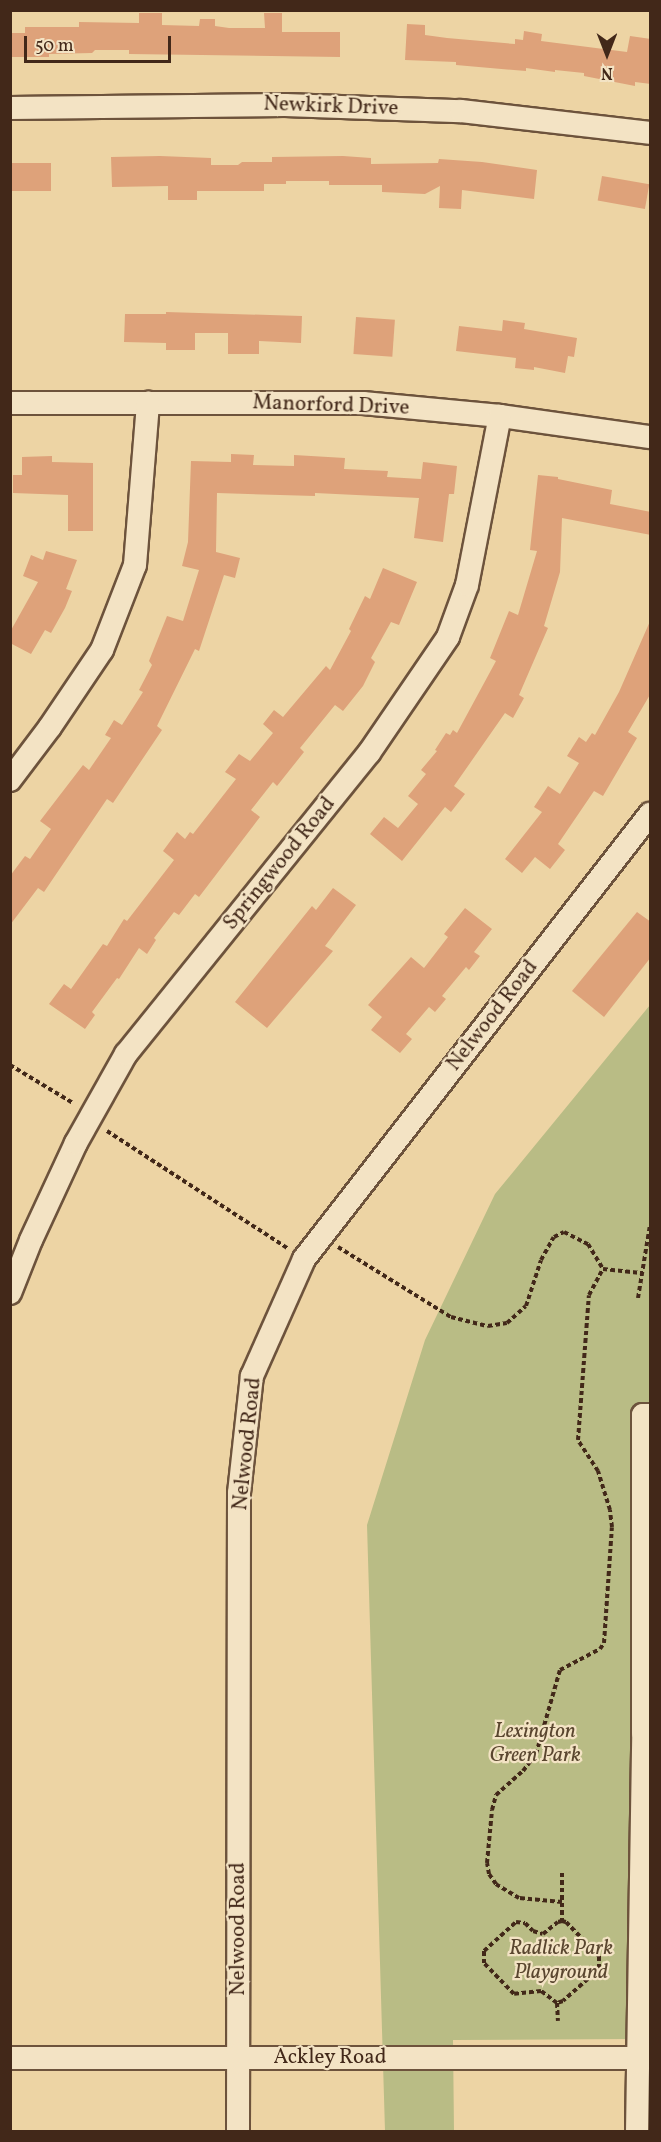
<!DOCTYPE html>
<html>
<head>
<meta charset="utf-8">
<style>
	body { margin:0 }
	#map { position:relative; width:661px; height:2142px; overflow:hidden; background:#edd4a4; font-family:Vollkorn,serif }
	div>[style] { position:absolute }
	.green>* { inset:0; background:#b9bc85 }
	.building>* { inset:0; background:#dea27a; transform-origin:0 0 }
	.path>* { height:4px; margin-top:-2px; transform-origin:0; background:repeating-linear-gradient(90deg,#422819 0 4.5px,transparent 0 7.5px) }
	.roads { filter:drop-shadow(2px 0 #6d533c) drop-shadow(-2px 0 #6d533c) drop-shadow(0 2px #6d533c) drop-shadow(0 -2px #6d533c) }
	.street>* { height:22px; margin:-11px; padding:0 11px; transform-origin:11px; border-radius:11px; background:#f3e3c4 }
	span { translate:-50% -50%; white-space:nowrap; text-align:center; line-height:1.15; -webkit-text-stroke:4.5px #f3e3c4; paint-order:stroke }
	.street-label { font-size:21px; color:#422819 }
	.park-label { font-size:21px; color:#5a462f; font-style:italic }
	.frame { position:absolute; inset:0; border:12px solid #422819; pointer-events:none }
	.north { position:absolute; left:577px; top:24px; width:60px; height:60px; -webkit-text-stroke:4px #f3e3c4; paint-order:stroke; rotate:180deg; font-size:16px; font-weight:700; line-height:24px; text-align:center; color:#422819 }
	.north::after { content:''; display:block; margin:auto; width:21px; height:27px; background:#422819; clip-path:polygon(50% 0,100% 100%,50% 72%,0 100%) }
	.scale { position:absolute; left:24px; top:36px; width:147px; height:27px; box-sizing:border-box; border:3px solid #422819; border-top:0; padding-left:8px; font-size:18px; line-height:21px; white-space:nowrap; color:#422819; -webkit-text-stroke:4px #f3e3c4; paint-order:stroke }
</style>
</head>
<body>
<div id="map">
	<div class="green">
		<div style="clip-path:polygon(650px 1005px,650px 1408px,630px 2039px,453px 2040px,454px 2131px,385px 2131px,367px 1525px,425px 1340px,495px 1194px)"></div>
	</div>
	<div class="building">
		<div style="clip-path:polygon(139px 13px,162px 13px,162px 25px,199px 26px,200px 19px,215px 19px,215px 26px,229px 28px,265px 28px,264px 13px,282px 13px,282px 32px,340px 32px,340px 57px,129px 54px,129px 50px,95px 50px,92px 53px,49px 54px,49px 57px,10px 57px,10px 33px,25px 33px,25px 27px,79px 27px,79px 22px,139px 23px)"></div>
		<div style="clip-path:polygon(407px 24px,425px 25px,425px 35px,447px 38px,515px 44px,515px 39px,523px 40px,524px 31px,542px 34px,541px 41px,627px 52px,630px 36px,651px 39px,651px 84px,635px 82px,635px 86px,584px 76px,584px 73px,555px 70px,555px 72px,526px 68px,526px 71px,456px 65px,456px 62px,405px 60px)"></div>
		<div style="clip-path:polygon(160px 156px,211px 158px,211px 165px,238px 165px,242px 162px,272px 162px,272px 157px,343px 156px,371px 158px,371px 164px,438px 163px,439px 159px,482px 162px,537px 170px,534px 199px,462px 190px,461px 209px,439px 208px,440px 186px,425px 194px,382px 192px,382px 185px,329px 185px,329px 181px,286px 181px,286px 184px,264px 184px,264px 191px,197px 191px,197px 200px,168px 200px,168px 186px,112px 187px,111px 157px)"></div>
		<div style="left:10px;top:163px;width:41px;height:28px"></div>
		<div style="left:602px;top:176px;width:48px;height:25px;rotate:10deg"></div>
		<div style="clip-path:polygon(166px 312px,302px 316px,301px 343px,259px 341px,259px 354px,228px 354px,228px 333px,195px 333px,195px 350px,166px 350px,166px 343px,124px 342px,125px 314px,166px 314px)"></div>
		<div style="left:356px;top:317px;width:39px;height:37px;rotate:4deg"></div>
		<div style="clip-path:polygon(503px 320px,525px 323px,524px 329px,577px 338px,574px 357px,568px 356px,565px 373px,534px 367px,534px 370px,515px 368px,516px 358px,456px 351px,459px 326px,502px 331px)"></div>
		<div style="clip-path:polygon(231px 454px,254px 455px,253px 465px,294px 466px,294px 455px,345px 458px,344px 469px,388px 471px,387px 477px,421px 479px,423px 462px,457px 466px,454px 494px,449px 494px,443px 542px,414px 538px,419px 498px,315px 493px,315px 496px,217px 493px,216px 552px,240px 558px,235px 578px,224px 575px,199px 651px,195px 649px,157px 726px,162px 730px,113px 803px,107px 799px,44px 892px,38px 888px,10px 925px,10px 876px,25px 856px,30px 859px,51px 829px,40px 821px,83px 765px,89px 770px,111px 738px,105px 735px,114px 720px,122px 725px,143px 692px,139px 690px,152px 665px,149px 661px,167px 616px,183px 621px,199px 570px,182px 566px,188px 542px,191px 461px,231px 462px)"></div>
		<div style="clip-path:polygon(52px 456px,52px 462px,93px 463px,93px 531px,68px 531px,68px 495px,13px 493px,13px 475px,22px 475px,22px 457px)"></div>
		<div style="clip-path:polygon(538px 475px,558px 477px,558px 479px,612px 490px,610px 504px,651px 512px,651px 535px,562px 518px,560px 572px,544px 626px,548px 628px,519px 695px,524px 698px,513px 718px,505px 713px,454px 786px,465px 794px,451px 812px,445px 807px,402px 861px,370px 834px,384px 817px,398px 828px,418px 804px,408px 796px,426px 774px,421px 770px,437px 751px,435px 750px,446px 733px,450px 735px,453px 730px,457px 733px,496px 661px,490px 658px,509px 611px,518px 615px,537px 551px,530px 550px)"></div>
		<div style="clip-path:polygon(46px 551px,77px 560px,66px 589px,72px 591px,65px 608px,51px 633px,45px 630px,31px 654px,10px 643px,10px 632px,38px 582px,23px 576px,31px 555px,43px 560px)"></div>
		<div style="clip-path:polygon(383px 568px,417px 582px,399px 625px,391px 622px,371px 658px,375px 662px,363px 686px,343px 711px,335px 705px,300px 748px,304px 752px,277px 786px,273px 782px,251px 810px,260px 817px,199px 897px,195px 894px,179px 915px,174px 912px,154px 938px,156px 940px,147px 954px,139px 948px,119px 979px,117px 978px,92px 1012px,95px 1015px,85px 1029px,49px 1004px,64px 984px,71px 989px,103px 944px,107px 946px,124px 919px,127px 921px,174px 860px,163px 851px,177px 832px,185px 839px,190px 832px,193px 834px,236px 779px,225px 772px,239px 754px,250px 761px,273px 733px,263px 724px,274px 710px,283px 717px,326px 666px,330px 670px,351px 631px,349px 629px,365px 596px,370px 599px)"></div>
		<div style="clip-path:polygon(651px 619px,651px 693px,628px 732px,637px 738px,603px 796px,594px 791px,558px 844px,565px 850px,550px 869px,535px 857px,522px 873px,505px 859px,542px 812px,534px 807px,548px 786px,560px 794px,579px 763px,567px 756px,579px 737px,586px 742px,592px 733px,595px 735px,619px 692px)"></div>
		<div style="clip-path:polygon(333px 888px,356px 905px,325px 946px,333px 951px,267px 1028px,235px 1002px,312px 906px,316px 910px)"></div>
		<div style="clip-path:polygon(465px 908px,492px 929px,474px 952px,480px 956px,469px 970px,466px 967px,442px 996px,446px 999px,435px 1012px,429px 1007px,406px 1034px,412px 1039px,400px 1053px,371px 1030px,382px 1017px,368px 1005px,411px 957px,424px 968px,448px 937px,444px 934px)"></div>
		<div style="clip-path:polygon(637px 912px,651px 922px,651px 957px,604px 1017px,572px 991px)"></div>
	</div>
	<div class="path">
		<div style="left:10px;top:1065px;width:74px;rotate:31.1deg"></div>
		<div style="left:107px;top:1131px;width:215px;rotate:33deg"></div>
		<div style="left:338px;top:1247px;width:133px;rotate:31.8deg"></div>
		<div style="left:451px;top:1317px;width:38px;rotate:14deg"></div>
		<div style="left:488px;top:1326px;width:19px;rotate:-9deg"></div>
		<div style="left:507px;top:1323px;width:25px;rotate:-42deg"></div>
		<div style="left:526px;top:1306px;width:48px;rotate:-71.9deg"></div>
		<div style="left:541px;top:1260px;width:26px;rotate:-61deg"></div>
		<div style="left:554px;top:1237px;width:11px;rotate:-27deg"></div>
		<div style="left:564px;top:1232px;width:27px;rotate:27deg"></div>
		<div style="left:588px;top:1244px;width:29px;rotate:59deg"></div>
		<div style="left:638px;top:1298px;width:74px;rotate:-80.7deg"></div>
		<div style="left:562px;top:1873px;width:48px;rotate:90deg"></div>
		<div style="left:562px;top:1921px;width:4px;rotate:14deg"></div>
		<div style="left:566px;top:1922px;width:47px;rotate:45.9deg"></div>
		<div style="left:599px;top:1956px;width:13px;rotate:90deg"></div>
		<div style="left:599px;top:1969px;width:48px;rotate:138.4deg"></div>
		<div style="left:563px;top:2001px;width:6px;rotate:162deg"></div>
		<div style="left:557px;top:2003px;width:20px;rotate:-143deg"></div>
		<div style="left:541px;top:1991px;width:27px;rotate:174deg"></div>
		<div style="left:514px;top:1994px;width:43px;rotate:-134.1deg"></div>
		<div style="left:484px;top:1963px;width:12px;rotate:-90deg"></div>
		<div style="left:484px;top:1951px;width:43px;rotate:-42.2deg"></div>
		<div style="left:516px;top:1922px;width:9px;rotate:6deg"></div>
		<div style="left:525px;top:1923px;width:11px;rotate:45deg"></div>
		<div style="left:533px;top:1931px;width:10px;rotate:17deg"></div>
		<div style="left:543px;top:1934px;width:19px;rotate:-39deg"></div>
		<div style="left:558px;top:1922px;width:4px;rotate:-14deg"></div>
		<div style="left:562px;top:1902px;width:43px;rotate:-174.7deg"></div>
		<div style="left:519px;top:1898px;width:27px;rotate:-149deg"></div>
		<div style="left:496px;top:1884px;width:12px;rotate:-125deg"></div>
		<div style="left:489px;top:1874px;width:11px;rotate:-100deg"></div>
		<div style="left:487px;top:1863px;width:53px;rotate:-84.6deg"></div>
		<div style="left:492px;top:1810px;width:16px;rotate:-75deg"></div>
		<div style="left:496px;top:1795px;width:36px;rotate:-42deg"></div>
		<div style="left:523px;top:1771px;width:21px;rotate:-53deg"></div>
		<div style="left:536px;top:1754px;width:87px;rotate:-74.1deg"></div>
		<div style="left:560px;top:1670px;width:45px;rotate:-27.7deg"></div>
		<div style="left:600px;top:1649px;width:7px;rotate:-56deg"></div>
		<div style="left:604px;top:1643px;width:116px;rotate:-86.1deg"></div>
		<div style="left:612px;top:1527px;width:17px;rotate:-97deg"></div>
		<div style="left:610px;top:1510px;width:41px;rotate:-107.1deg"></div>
		<div style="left:598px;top:1471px;width:37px;rotate:-123deg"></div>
		<div style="left:578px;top:1440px;width:145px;rotate:-85.7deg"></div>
		<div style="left:589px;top:1295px;width:30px;rotate:-62deg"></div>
		<div style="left:603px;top:1269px;width:38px;rotate:6deg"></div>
		<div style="left:557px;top:2003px;width:18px;rotate:87deg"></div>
	</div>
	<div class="roads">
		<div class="street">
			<div style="left:10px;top:108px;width:275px;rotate:-0.6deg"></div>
			<div style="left:285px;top:105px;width:176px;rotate:2deg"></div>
			<div style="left:461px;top:111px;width:190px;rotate:6.6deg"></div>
			<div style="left:10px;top:403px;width:353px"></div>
			<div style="left:363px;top:403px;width:138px;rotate:5.4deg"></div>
			<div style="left:500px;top:416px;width:151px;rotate:8deg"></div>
			<div style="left:10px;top:780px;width:66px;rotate:-53deg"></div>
			<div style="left:50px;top:727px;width:93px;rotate:-56deg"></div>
			<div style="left:102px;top:650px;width:91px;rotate:-68.8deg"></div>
			<div style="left:135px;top:565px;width:163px;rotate:-85.4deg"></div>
			<div style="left:10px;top:1293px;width:57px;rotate:-68.4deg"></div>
			<div style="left:31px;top:1240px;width:107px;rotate:-65.1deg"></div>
			<div style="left:76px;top:1143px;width:102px;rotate:-60.7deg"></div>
			<div style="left:126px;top:1054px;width:387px;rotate:-51.1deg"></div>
			<div style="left:369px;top:753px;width:140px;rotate:-55.7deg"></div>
			<div style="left:448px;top:637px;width:55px;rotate:-69.9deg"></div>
			<div style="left:467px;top:585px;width:172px;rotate:-79deg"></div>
			<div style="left:10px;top:2058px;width:640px"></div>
			<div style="left:238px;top:2132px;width:639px;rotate:-89.91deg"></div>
			<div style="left:239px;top:1493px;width:118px;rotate:-83.7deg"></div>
			<div style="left:252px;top:1376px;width:128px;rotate:-66deg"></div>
			<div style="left:304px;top:1259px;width:564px;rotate:-52.13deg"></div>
			<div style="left:637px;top:2132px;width:399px;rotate:-89.1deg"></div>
			<div style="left:643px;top:1733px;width:318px;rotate:-90deg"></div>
			<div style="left:643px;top:1415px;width:7px"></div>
		</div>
	</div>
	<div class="street-label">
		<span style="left:331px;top:107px;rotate:2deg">Newkirk Drive</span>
		<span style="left:331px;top:406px;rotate:2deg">Manorford Drive</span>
		<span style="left:280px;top:864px;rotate:-51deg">Springwood Road</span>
		<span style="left:493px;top:1016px;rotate:-52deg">Nelwood Road</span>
		<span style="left:248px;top:1444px;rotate:-84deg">Nelwood Road</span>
		<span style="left:239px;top:1929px;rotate:-90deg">Nelwood Road</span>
		<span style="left:330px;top:2058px">Ackley Road</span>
	</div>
	<div class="park-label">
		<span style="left:535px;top:1744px">Lexington<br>Green Park</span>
		<span style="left:561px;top:1961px">Radlick Park<br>Playground</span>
	</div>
	<div class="frame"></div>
	<div class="north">N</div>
	<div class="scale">50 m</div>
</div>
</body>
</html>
